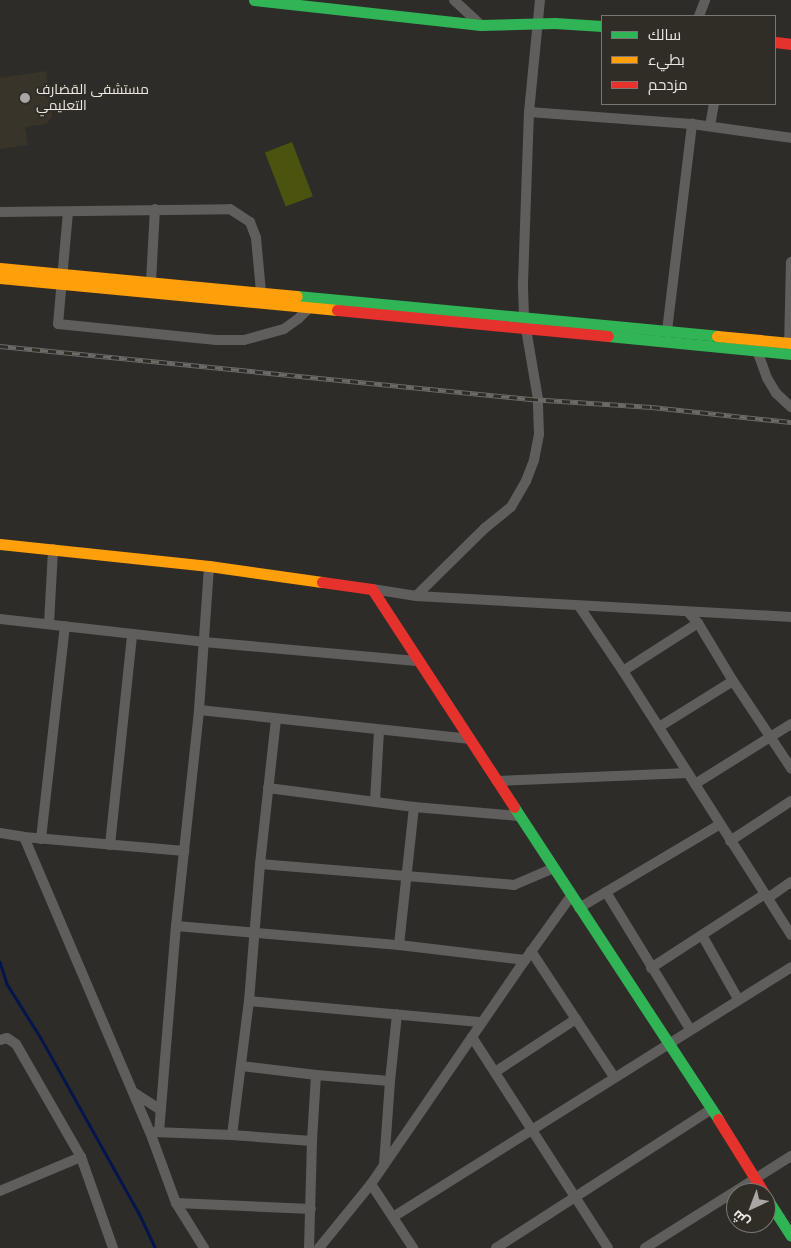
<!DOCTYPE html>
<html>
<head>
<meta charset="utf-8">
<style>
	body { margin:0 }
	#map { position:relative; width:791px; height:1248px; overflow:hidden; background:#2e2c29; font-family:"Nunito Sans",Cairo,sans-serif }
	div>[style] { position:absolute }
	.built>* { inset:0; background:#393429 }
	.green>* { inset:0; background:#4b530e; transform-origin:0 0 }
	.stream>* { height:2.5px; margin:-1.25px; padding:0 1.25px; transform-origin:1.25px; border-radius:1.25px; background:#04154d }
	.street>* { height:10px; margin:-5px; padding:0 5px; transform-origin:5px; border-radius:5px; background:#5f5e5c }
	.fast>* { height:11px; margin:-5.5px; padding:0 5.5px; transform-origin:5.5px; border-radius:5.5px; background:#30b455 }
	.slow>* { height:11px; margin:-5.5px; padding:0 5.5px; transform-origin:5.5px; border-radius:5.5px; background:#ff9f0a }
	.jam>* { height:11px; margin:-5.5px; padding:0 5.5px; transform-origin:5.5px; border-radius:5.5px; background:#e5322d }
	.rail>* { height:4.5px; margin-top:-2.25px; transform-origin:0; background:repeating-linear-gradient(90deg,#302d27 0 8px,#6c6a68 0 16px); box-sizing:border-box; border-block:1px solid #6c6a68 }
	.dots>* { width:14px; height:14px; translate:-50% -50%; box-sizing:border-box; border:2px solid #302d27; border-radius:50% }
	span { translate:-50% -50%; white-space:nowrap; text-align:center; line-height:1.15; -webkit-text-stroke:4px #302d27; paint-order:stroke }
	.poi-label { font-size:14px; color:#ebe8e4 }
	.left { translate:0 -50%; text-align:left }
	.legend { position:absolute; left:601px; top:15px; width:175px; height:90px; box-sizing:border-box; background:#302d27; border:1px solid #7b7873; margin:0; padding:6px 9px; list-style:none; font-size:15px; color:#ebe8e4 }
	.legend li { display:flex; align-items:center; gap:10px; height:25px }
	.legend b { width:25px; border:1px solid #7b7873 }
	.north { position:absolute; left:726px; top:1183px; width:50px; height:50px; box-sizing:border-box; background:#302d27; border:1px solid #7b7873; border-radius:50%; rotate:223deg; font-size:14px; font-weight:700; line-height:20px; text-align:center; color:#ebe8e4 }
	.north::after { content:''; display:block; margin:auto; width:18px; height:22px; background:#a9a6a3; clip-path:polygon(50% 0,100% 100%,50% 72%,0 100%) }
</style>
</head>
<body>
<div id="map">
	<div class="built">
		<div style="clip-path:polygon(46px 71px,52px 117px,46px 124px,25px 127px,28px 145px,0 149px,0 78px)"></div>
	</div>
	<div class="green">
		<div style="left:292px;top:142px;width:58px;height:29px;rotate:69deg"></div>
	</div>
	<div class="stream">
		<div style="left:0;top:962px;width:23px;rotate:72deg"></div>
		<div style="left:7px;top:984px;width:64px;rotate:57.8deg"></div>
		<div style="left:41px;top:1038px;width:201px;rotate:60.8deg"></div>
		<div style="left:139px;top:1213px;width:38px;rotate:65deg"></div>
	</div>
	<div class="street">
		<div style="left:454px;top:0;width:37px;rotate:43deg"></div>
		<div style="left:699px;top:16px;width:17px;rotate:-69deg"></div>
		<div style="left:529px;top:112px;width:163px;rotate:4.2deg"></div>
		<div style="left:692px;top:124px;width:100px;rotate:8deg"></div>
		<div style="left:710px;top:126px;width:22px;rotate:-80deg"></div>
		<div style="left:0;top:212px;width:230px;rotate:-0.7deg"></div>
		<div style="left:230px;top:209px;width:24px;rotate:33deg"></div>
		<div style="left:250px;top:222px;width:17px;rotate:69deg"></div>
		<div style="left:256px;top:238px;width:54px;rotate:84.7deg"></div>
		<div style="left:68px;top:212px;width:112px;rotate:95.1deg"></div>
		<div style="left:58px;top:324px;width:159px;rotate:5.8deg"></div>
		<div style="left:216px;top:340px;width:28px"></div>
		<div style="left:244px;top:340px;width:41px;rotate:-15.4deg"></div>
		<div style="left:284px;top:329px;width:17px;rotate:-36deg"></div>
		<div style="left:298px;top:319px;width:14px;rotate:-45deg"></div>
		<div style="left:308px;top:309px;width:6px;rotate:-72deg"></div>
		<div style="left:151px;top:282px;width:73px;rotate:-86.9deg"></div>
		<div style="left:667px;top:331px;width:209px;rotate:-83.1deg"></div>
		<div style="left:755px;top:345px;width:35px;rotate:70deg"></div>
		<div style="left:767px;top:378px;width:17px;rotate:59deg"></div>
		<div style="left:776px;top:393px;width:21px;rotate:43deg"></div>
		<div style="left:789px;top:348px;width:86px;rotate:-88.7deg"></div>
		<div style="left:372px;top:589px;width:45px;rotate:9deg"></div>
		<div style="left:416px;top:596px;width:376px;rotate:3.2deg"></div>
		<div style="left:416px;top:596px;width:97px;rotate:-44.6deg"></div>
		<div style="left:485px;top:528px;width:33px;rotate:-39deg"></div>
		<div style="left:511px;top:507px;width:30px;rotate:-60deg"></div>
		<div style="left:526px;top:481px;width:22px;rotate:-69deg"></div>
		<div style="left:534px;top:460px;width:26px;rotate:-79deg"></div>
		<div style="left:539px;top:434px;width:35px;rotate:-92deg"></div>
		<div style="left:538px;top:399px;width:83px;rotate:-99.7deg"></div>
		<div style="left:524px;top:317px;width:34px;rotate:-92deg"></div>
		<div style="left:523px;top:283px;width:171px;rotate:-88deg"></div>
		<div style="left:529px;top:112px;width:113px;rotate:-84.4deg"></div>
		<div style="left:579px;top:606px;width:78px;rotate:55.9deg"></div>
		<div style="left:623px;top:671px;width:313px;rotate:57.5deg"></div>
		<div style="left:688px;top:612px;width:15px;rotate:48deg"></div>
		<div style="left:698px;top:623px;width:68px;rotate:58.9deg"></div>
		<div style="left:733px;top:681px;width:105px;rotate:56.3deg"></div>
		<div style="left:0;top:619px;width:205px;rotate:6.4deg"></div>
		<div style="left:204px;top:642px;width:216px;rotate:5.1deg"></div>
		<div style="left:49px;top:624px;width:75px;rotate:-86.9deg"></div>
		<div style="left:623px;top:671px;width:89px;rotate:-32.6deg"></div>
		<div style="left:199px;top:710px;width:273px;rotate:6.1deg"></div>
		<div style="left:659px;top:727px;width:87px;rotate:-31.9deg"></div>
		<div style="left:497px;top:781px;width:191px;rotate:-2.4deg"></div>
		<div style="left:695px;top:784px;width:113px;rotate:-32deg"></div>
		<div style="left:268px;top:788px;width:147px;rotate:7.4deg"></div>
		<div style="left:414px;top:807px;width:105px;rotate:4.9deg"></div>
		<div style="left:375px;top:802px;width:72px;rotate:-86.8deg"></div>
		<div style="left:0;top:833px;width:24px;rotate:9deg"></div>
		<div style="left:24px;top:837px;width:321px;rotate:66.9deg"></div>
		<div style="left:150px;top:1132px;width:76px;rotate:69.9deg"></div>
		<div style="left:176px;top:1203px;width:53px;rotate:58.1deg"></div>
		<div style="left:24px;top:837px;width:161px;rotate:5deg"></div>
		<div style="left:41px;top:839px;width:214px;rotate:-83.6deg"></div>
		<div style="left:730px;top:841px;width:73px;rotate:-33.3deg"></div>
		<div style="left:110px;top:845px;width:212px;rotate:-84deg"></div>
		<div style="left:260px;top:864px;width:255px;rotate:4.7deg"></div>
		<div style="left:514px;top:885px;width:43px;rotate:-23deg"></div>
		<div style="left:606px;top:892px;width:161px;rotate:58.5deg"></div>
		<div style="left:768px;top:898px;width:28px;rotate:-35deg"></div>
		<div style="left:579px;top:908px;width:163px;rotate:-30.7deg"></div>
		<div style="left:176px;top:926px;width:224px;rotate:4.9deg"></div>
		<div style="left:399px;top:945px;width:127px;rotate:6.8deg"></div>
		<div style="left:702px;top:935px;width:73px;rotate:60.6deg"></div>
		<div style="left:399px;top:945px;width:139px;rotate:-83.8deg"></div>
		<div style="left:531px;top:951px;width:151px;rotate:56.6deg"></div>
		<div style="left:651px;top:968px;width:136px;rotate:-33deg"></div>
		<div style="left:249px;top:1001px;width:234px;rotate:5.2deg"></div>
		<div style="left:472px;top:1037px;width:251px;rotate:57.2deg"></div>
		<div style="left:0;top:1040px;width:7px;rotate:-16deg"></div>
		<div style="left:7px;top:1038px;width:11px;rotate:34deg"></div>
		<div style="left:16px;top:1044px;width:130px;rotate:60.1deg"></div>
		<div style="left:81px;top:1157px;width:96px;rotate:70.6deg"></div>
		<div style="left:241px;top:1066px;width:76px;rotate:6.8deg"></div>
		<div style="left:316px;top:1075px;width:66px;rotate:93.5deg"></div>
		<div style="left:495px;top:1072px;width:97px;rotate:-33.2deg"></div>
		<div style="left:316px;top:1075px;width:74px;rotate:4.6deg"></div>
		<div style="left:133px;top:1092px;width:33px;rotate:33deg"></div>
		<div style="left:154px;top:1132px;width:78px;rotate:2.2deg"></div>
		<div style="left:232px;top:1135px;width:80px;rotate:4.3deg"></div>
		<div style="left:312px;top:1141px;width:107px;rotate:91.6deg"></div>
		<div style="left:159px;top:1132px;width:207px;rotate:-85.3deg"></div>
		<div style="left:176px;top:926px;width:217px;rotate:-83.9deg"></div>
		<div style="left:199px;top:710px;width:144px;rotate:-86deg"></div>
		<div style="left:232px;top:1135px;width:135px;rotate:-82.8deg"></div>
		<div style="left:249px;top:1001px;width:137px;rotate:-85.4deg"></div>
		<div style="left:260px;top:864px;width:145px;rotate:-83.7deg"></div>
		<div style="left:384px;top:1165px;width:84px;rotate:-85.9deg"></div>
		<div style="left:390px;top:1081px;width:67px;rotate:-84deg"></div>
		<div style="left:371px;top:1184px;width:77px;rotate:56.7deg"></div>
		<div style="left:0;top:1191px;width:88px;rotate:-22.8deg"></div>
		<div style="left:176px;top:1203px;width:135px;rotate:2.5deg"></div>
		<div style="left:393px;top:1217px;width:470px;rotate:-32.1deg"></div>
		<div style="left:319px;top:1248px;width:82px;rotate:-50.9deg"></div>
		<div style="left:371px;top:1184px;width:272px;rotate:-55.5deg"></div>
		<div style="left:525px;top:960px;width:79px;rotate:-54.3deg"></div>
		<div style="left:496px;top:1248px;width:257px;rotate:-32.8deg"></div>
		<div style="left:645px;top:1248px;width:173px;rotate:-32.2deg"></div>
	</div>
	<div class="fast">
		<div style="left:254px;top:0;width:228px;rotate:6.3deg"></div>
		<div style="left:481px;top:25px;width:74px;rotate:-1.5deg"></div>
		<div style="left:555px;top:23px;width:47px;rotate:3.7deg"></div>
		<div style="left:297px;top:296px;width:422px;rotate:5.4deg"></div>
		<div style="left:608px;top:336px;width:184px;rotate:5.6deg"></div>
		<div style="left:514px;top:807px;width:373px;rotate:56.8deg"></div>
		<div style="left:766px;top:1197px;width:46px;rotate:57.3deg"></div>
	</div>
	<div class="slow">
		<div style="left:0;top:268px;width:298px;rotate:5.4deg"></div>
		<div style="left:0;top:278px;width:339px;rotate:5.4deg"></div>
		<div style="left:717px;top:336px;width:74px;rotate:5.4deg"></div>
		<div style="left:0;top:544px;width:210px;rotate:6deg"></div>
		<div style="left:209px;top:566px;width:114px;rotate:8.1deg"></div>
	</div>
	<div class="jam">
		<div style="left:775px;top:42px;width:16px;rotate:7deg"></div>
		<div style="left:337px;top:310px;width:272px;rotate:5.5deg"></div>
		<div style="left:322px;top:582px;width:50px;rotate:8deg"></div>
		<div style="left:372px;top:589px;width:260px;rotate:56.9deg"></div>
		<div style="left:718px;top:1119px;width:87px;rotate:58.1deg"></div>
	</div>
	<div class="rail">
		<div style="left:0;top:346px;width:533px;rotate:5.71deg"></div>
		<div style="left:530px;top:399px;width:122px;rotate:3.8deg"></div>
		<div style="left:652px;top:407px;width:140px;rotate:6.2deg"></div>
	</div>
	<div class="dots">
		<div style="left:25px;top:98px;background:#a9a6a3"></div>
	</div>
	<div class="poi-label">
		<span class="left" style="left:36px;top:98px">مستشفى القضارف<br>التعليمي</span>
	</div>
	<ul class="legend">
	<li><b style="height:6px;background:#30b455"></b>سالك</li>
	<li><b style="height:6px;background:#ff9f0a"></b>بطيء</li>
	<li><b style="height:6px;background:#e5322d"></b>مزدحم</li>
	</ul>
	<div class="north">ش</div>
</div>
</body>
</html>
